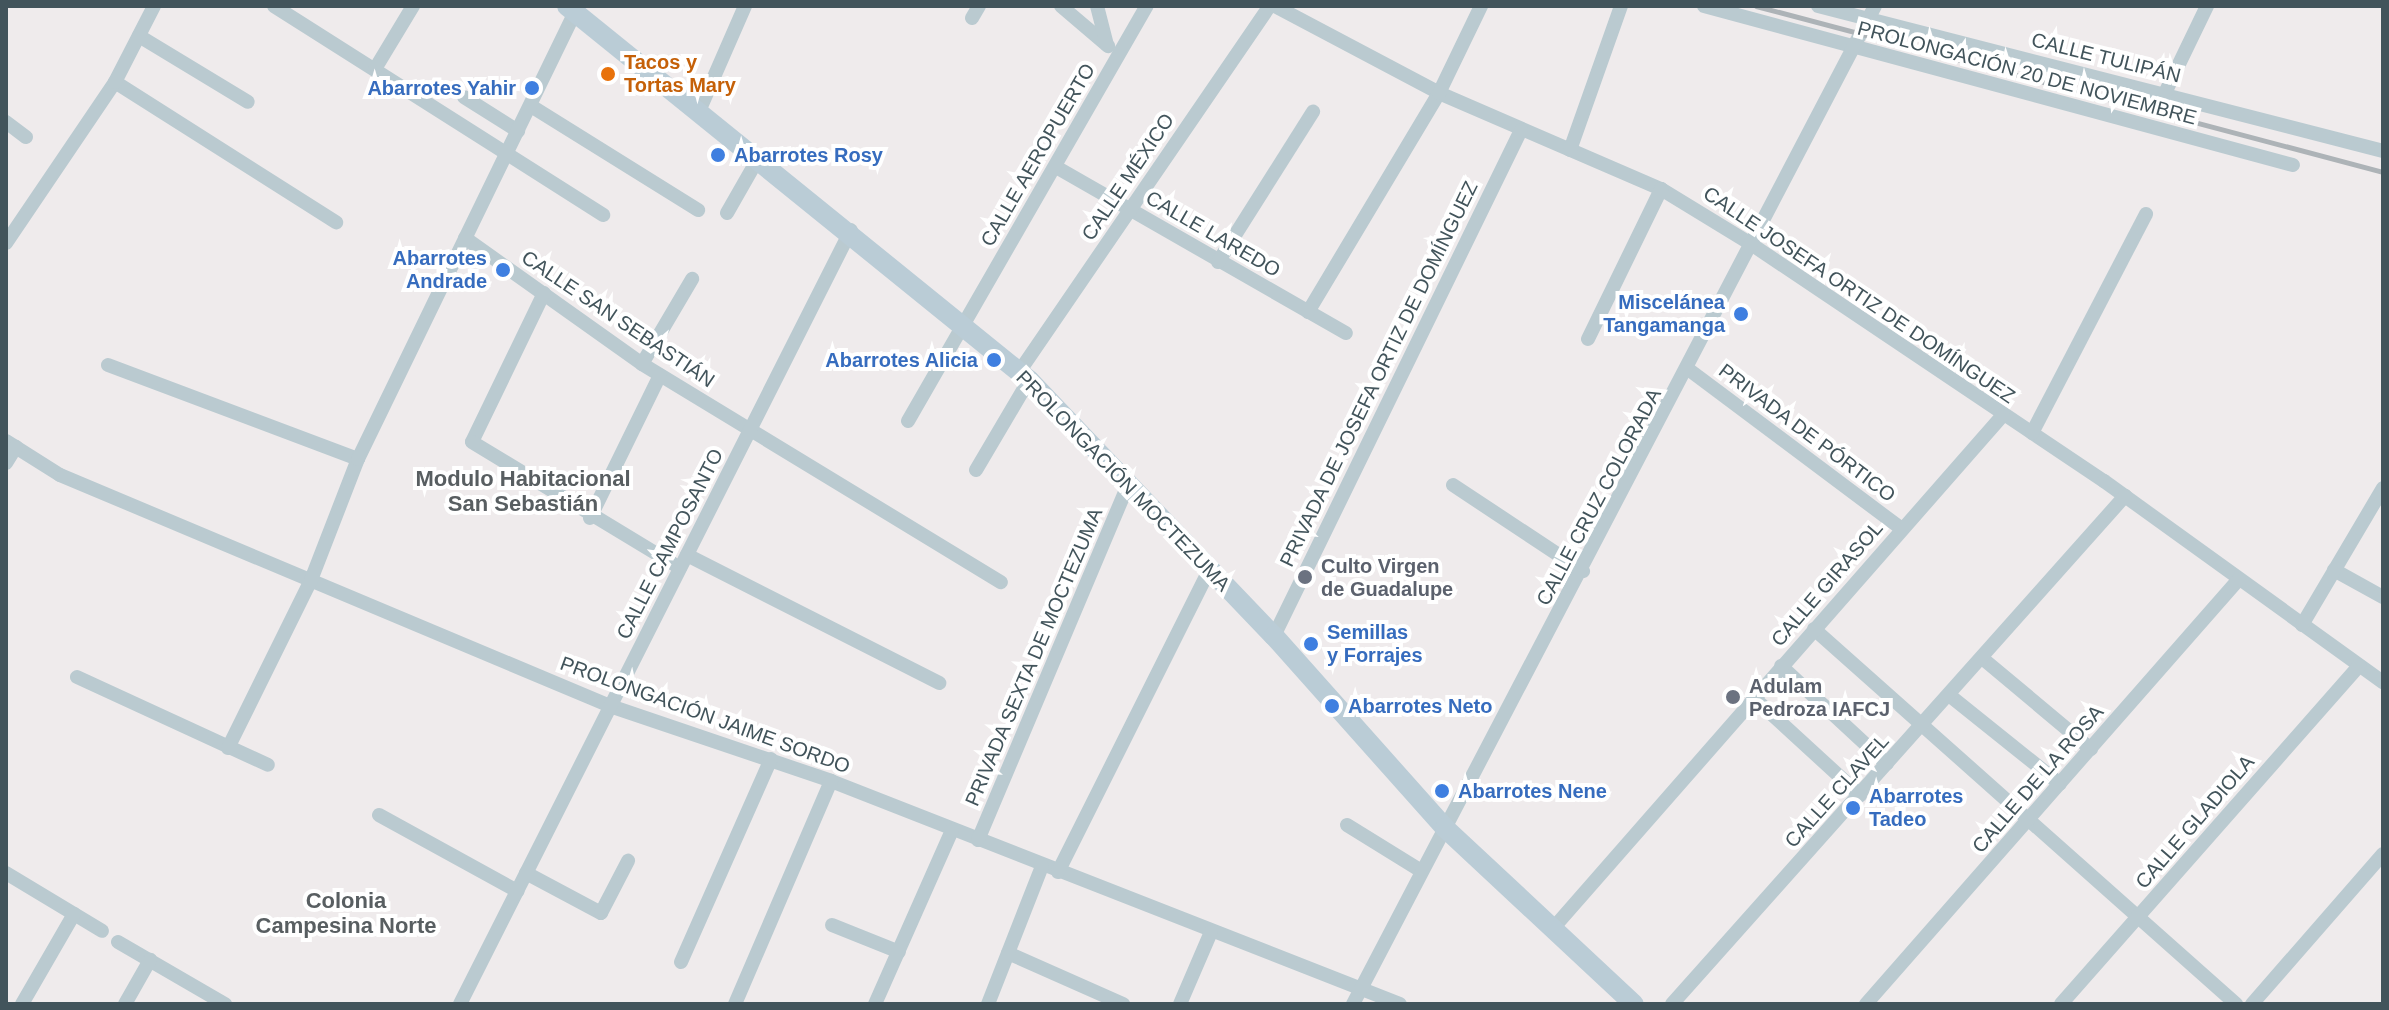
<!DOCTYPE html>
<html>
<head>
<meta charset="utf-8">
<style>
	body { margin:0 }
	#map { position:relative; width:2389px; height:1010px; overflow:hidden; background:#efebec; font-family:Arial,sans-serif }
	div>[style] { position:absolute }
	.street>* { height:14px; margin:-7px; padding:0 7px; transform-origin:7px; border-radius:7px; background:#bacad0 }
	.secondary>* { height:20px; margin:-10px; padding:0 10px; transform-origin:10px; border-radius:10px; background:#baccd6 }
	.rail>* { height:5px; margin:-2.5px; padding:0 2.5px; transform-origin:2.5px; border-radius:2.5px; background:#adb3b7 }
	.dots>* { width:22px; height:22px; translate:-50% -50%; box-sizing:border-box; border:4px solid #fff; border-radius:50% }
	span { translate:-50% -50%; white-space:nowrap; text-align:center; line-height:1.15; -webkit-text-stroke:8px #fff; paint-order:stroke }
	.street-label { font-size:20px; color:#42545b }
	.food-label { font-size:20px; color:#c56008; font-weight:700 }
	.left { translate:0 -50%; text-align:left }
	.shop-label { font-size:20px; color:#366cbe; font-weight:700 }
	.right { translate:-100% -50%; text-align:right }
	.worship-label { font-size:20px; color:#5b616d; font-weight:700 }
	.neighbourhood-label { font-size:22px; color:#585e61; font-weight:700 }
	.frame { position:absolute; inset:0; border:8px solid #42545b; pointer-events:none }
</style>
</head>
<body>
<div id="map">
	<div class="street">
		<div style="left:274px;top:6px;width:390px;rotate:32.4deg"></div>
		<div style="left:1061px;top:6px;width:62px;rotate:40.4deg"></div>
		<div style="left:1097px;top:6px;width:40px;rotate:75.6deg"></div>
		<div style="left:1275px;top:6px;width:186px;rotate:27.9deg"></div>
		<div style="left:1439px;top:93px;width:242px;rotate:23.4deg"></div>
		<div style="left:1661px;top:189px;width:105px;rotate:31.4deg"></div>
		<div style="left:1751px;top:244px;width:425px;rotate:33.9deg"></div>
		<div style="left:2104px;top:481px;width:344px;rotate:35.8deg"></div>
		<div style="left:1704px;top:6px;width:610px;rotate:15.11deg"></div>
		<div style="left:1818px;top:6px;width:583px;rotate:14.39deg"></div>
		<div style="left:972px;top:18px;width:14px;rotate:-60deg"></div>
		<div style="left:139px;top:36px;width:127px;rotate:31.2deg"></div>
		<div style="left:375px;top:69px;width:74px;rotate:-58.9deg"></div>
		<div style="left:115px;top:82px;width:262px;rotate:32.4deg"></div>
		<div style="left:2165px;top:93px;width:97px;rotate:-64.2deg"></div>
		<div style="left:464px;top:97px;width:64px;rotate:32.2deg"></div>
		<div style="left:531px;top:106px;width:197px;rotate:31.9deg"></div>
		<div style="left:700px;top:109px;width:112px;rotate:-66.4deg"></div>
		<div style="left:6px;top:122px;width:25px;rotate:37deg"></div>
		<div style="left:1570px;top:150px;width:153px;rotate:-70.5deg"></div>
		<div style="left:1056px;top:167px;width:334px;rotate:29.8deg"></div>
		<div style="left:727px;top:213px;width:64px;rotate:-60.3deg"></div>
		<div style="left:465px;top:238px;width:217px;rotate:35.4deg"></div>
		<div style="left:642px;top:364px;width:420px;rotate:31.3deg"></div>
		<div style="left:6px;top:243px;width:194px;rotate:-55.9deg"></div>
		<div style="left:115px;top:82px;width:85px;rotate:-62.8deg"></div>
		<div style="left:1218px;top:262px;width:178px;rotate:-57.7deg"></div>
		<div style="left:544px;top:293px;width:165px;rotate:115.8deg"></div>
		<div style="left:472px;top:442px;width:243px;rotate:31.2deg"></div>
		<div style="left:1308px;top:312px;width:255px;rotate:-59.1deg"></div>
		<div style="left:1439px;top:93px;width:97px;rotate:-64.2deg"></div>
		<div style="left:1588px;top:339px;width:167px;rotate:-64deg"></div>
		<div style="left:642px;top:364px;width:99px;rotate:-59.5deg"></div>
		<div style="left:108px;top:365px;width:267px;rotate:20.6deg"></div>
		<div style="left:1688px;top:369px;width:267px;rotate:36.8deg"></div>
		<div style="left:1019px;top:372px;width:444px;rotate:-55.6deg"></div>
		<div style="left:908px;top:421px;width:479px;rotate:-60.1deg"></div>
		<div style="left:2032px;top:433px;width:247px;rotate:-62.5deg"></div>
		<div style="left:6px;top:441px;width:64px;rotate:32.2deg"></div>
		<div style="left:60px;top:475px;width:597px;rotate:22.78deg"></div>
		<div style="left:610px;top:706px;width:233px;rotate:18.7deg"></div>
		<div style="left:831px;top:781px;width:611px;rotate:21.4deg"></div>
		<div style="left:6px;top:463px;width:19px;rotate:-58deg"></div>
		<div style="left:976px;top:470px;width:104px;rotate:-59.5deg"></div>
		<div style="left:1453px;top:485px;width:156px;rotate:33.5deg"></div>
		<div style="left:590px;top:518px;width:159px;rotate:-63.9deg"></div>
		<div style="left:687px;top:555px;width:283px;rotate:26.9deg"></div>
		<div style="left:2334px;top:570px;width:56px;rotate:28.9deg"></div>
		<div style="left:2302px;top:625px;width:159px;rotate:-59.4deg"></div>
		<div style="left:1814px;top:629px;width:565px;rotate:41.63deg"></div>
		<div style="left:1274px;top:636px;width:563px;rotate:-63.98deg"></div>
		<div style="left:1982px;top:658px;width:142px;rotate:39.9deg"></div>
		<div style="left:1781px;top:666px;width:144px;rotate:42.8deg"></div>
		<div style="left:77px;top:677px;width:210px;rotate:24.7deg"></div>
		<div style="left:1949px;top:695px;width:142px;rotate:38.7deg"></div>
		<div style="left:1754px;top:698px;width:144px;rotate:42.5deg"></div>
		<div style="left:228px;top:748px;width:187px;rotate:-63.7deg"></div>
		<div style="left:311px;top:580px;width:130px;rotate:-68.8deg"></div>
		<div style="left:358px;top:459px;width:496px;rotate:-64.1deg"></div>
		<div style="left:379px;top:815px;width:158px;rotate:28.8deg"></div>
		<div style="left:1347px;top:825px;width:86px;rotate:31.7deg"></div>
		<div style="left:978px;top:840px;width:380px;rotate:-67.1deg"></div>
		<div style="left:1058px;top:872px;width:337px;rotate:-63.4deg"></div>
		<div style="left:6px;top:873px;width:112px;rotate:31.1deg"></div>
		<div style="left:526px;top:873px;width:85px;rotate:28.1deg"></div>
		<div style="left:601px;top:913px;width:59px;rotate:-62.6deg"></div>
		<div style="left:832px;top:925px;width:72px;rotate:21.9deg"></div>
		<div style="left:1556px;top:925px;width:678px;rotate:-48.77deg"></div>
		<div style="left:118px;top:942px;width:124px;rotate:30.1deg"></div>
		<div style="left:1008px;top:953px;width:126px;rotate:23.9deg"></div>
		<div style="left:681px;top:962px;width:222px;rotate:-66.1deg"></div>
		<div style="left:22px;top:1004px;width:104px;rotate:-60deg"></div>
		<div style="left:125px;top:1004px;width:51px;rotate:-60.4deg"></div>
		<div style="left:460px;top:1004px;width:867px;rotate:-63.2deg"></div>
		<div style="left:735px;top:1004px;width:243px;rotate:-66.7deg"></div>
		<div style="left:875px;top:1004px;width:190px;rotate:-66.1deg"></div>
		<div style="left:988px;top:1004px;width:148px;rotate:-68.6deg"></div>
		<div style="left:1180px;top:1004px;width:78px;rotate:-66.7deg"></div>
		<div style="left:1353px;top:1004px;width:1126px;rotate:-62.39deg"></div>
		<div style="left:1672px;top:1004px;width:681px;rotate:-48.28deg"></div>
		<div style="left:1866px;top:1004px;width:565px;rotate:-48.73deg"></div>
		<div style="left:2061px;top:1004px;width:451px;rotate:-48.6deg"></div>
		<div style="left:2252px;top:1004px;width:199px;rotate:-48.9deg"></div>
	</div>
	<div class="secondary">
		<div style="left:567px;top:6px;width:594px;rotate:38.99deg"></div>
		<div style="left:1029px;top:380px;width:354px;rotate:46.3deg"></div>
		<div style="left:1274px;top:636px;width:257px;rotate:48.3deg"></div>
		<div style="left:1445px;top:828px;width:258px;rotate:43deg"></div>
	</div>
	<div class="rail">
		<div style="left:1756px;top:6px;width:649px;rotate:14.83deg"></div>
	</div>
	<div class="dots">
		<div style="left:608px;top:74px;background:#e8710a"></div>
		<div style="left:532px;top:88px;background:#3f7fe0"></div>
		<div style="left:718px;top:155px;background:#3f7fe0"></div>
		<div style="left:503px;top:270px;background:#3f7fe0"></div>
		<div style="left:1741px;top:314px;background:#3f7fe0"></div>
		<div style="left:994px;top:360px;background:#3f7fe0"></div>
		<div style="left:1305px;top:577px;background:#6b7280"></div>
		<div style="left:1311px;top:644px;background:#3f7fe0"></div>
		<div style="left:1733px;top:697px;background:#6b7280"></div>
		<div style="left:1332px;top:706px;background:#3f7fe0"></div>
		<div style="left:1442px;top:791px;background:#3f7fe0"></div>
		<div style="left:1853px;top:808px;background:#3f7fe0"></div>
	</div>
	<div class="street-label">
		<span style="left:2106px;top:58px;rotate:14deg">CALLE TULIPÁN</span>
		<span style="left:2027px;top:73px;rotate:15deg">PROLONGACIÓN 20 DE NOVIEMBRE</span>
		<span style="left:1038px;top:155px;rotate:-60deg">CALLE AEROPUERTO</span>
		<span style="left:1128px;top:177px;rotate:-56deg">CALLE MÉXICO</span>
		<span style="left:1213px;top:234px;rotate:30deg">CALLE LAREDO</span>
		<span style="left:1859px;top:295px;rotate:34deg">CALLE JOSEFA ORTIZ DE DOMÍNGUEZ</span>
		<span style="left:618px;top:319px;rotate:34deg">CALLE SAN SEBASTIÁN</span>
		<span style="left:1379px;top:374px;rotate:-64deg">PRIVADA DE JOSEFA ORTIZ DE DOMÍNGUEZ</span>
		<span style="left:1807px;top:433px;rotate:37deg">PRIVADA DE PÓRTICO</span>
		<span style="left:1123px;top:481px;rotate:46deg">PROLONGACIÓN MOCTEZUMA</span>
		<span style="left:1599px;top:497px;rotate:-62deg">CALLE CRUZ COLORADA</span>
		<span style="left:670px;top:544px;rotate:-63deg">CALLE CAMPOSANTO</span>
		<span style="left:1827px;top:584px;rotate:-49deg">CALLE GIRASOL</span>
		<span style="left:1034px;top:657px;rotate:-67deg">PRIVADA SEXTA DE MOCTEZUMA</span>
		<span style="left:705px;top:715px;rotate:20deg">PROLONGACIÓN JAIME SORDO</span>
		<span style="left:2038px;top:779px;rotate:-49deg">CALLE DE LA ROSA</span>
		<span style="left:1837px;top:791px;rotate:-48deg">CALLE CLAVEL</span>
		<span style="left:2195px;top:822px;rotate:-49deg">CALLE GLADIOLA</span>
	</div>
	<div class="food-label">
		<span class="left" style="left:624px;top:74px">Tacos y<br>Tortas Mary</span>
	</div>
	<div class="shop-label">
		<span class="right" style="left:516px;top:88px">Abarrotes Yahir</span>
		<span class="left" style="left:734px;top:155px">Abarrotes Rosy</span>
		<span class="right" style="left:487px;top:270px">Abarrotes<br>Andrade</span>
		<span class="right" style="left:1725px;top:314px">Miscelánea<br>Tangamanga</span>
		<span class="right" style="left:978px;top:360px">Abarrotes Alicia</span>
		<span class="left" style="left:1327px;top:644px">Semillas<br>y Forrajes</span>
		<span class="left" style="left:1348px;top:706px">Abarrotes Neto</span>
		<span class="left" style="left:1458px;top:791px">Abarrotes Nene</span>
		<span class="left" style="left:1869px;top:808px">Abarrotes<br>Tadeo</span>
	</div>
	<div class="worship-label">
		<span class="left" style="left:1321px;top:578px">Culto Virgen<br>de Guadalupe</span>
		<span class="left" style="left:1749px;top:698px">Adulam<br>Pedroza IAFCJ</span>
	</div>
	<div class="neighbourhood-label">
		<span style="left:523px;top:491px">Modulo Habitacional<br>San Sebastián</span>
		<span style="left:346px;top:913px">Colonia<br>Campesina Norte</span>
	</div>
	<div class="frame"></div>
</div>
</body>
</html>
